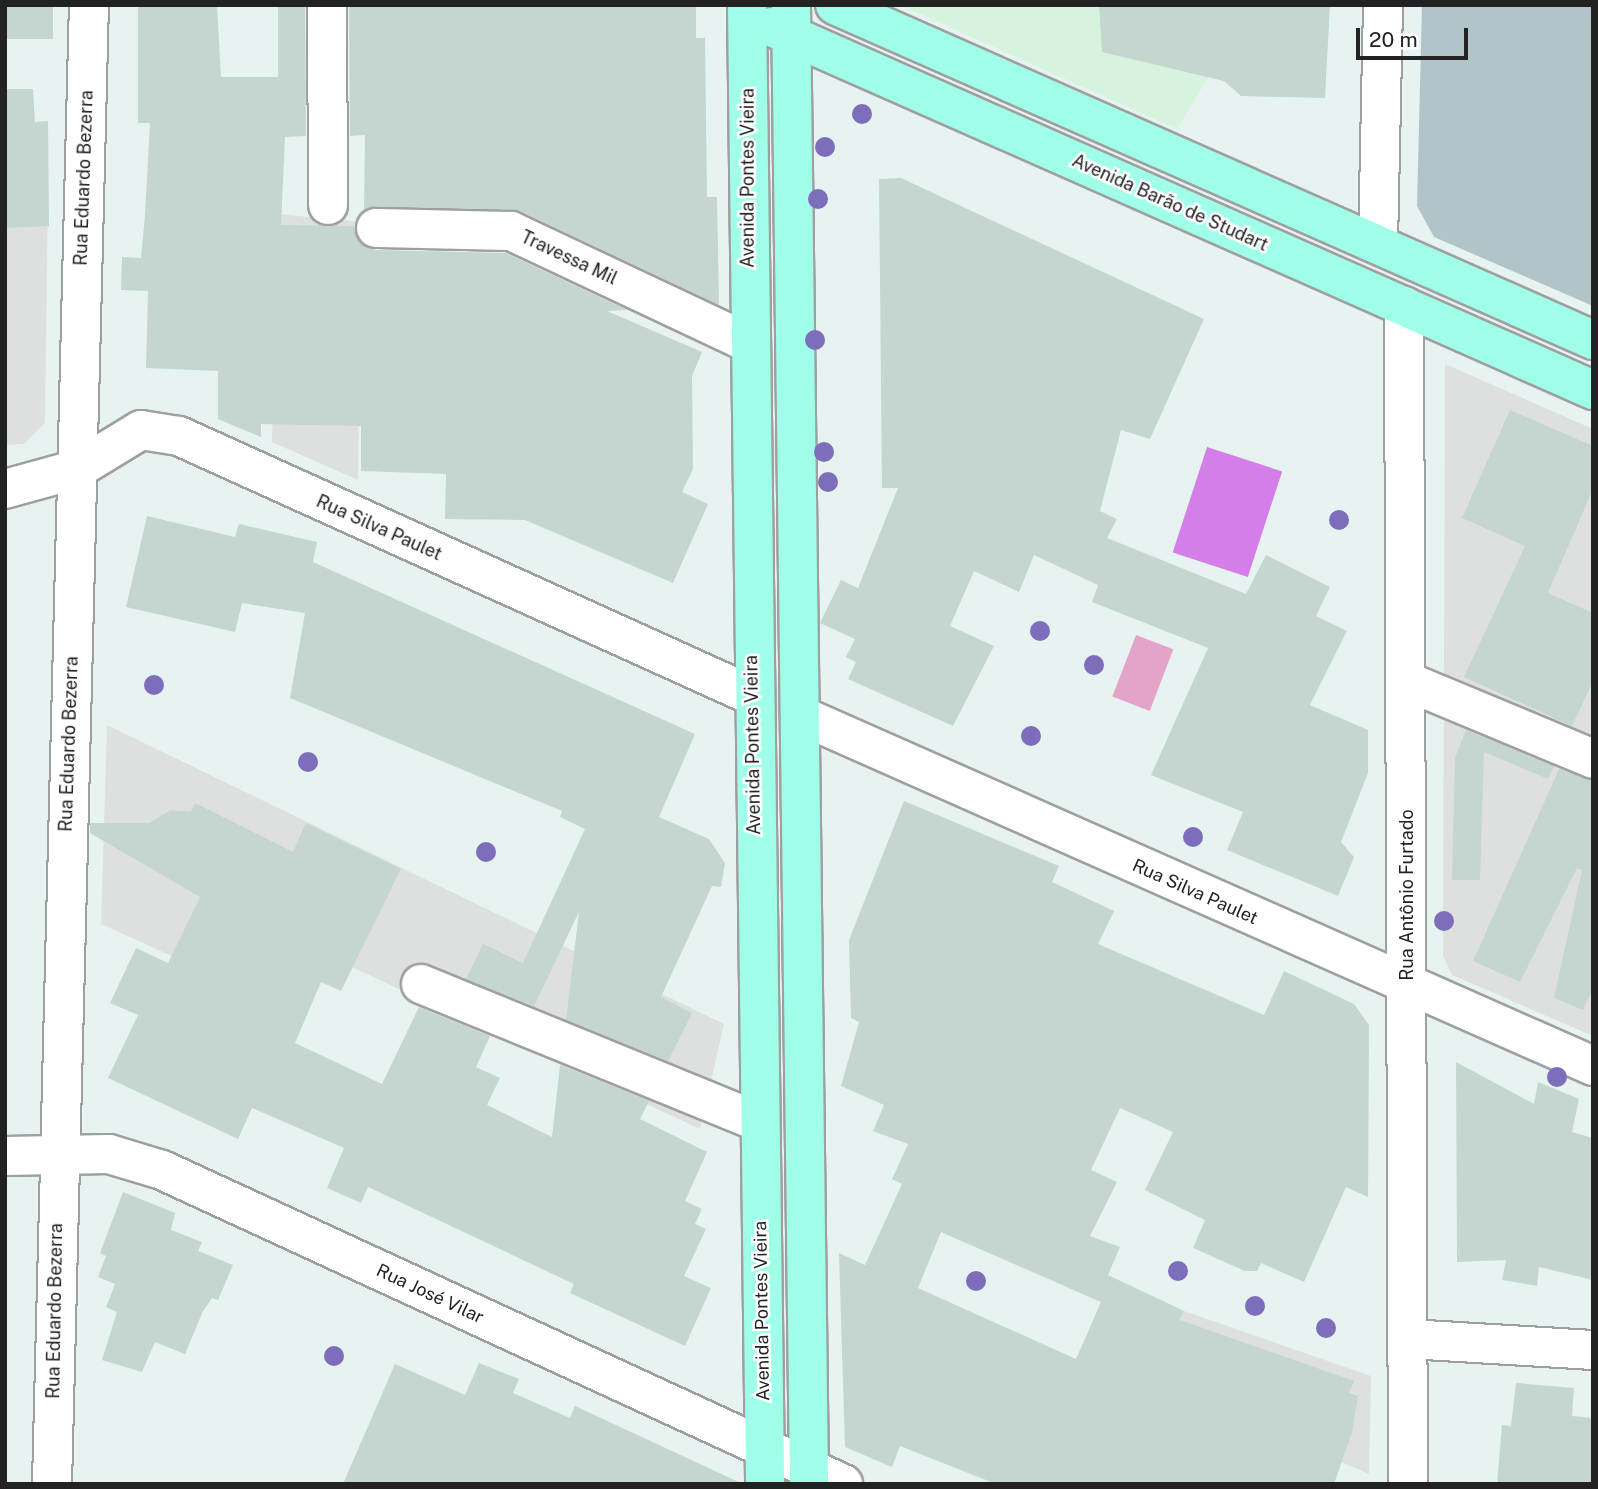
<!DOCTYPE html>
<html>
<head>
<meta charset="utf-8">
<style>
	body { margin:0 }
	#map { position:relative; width:1598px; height:1489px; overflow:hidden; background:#e7f3f1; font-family:"Public Sans",sans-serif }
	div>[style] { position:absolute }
	.residential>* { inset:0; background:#dee0df }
	.commercial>* { inset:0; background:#d6f4dd }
	.construction>* { inset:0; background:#b2c4c8 }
	.pitch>* { inset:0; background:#d57ee9; transform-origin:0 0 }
	.water>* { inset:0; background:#e4a4c9; transform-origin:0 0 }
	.building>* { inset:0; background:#c4d6cf; transform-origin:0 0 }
	.roads { filter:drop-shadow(2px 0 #9f9f9f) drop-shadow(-2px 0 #9f9f9f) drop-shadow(0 2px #9f9f9f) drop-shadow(0 -2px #9f9f9f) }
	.street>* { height:38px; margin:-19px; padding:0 19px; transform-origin:19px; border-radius:19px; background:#fff }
	.primary>* { height:38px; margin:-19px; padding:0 19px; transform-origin:19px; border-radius:19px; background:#a0ffe9 }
	.trees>* { width:20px; height:20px; margin:-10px; border-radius:50%; background:#7e6dbb }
	span { translate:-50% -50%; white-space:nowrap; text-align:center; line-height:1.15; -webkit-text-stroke:5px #fff; paint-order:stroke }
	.street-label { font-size:18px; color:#222 }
	.frame { position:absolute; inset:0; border:7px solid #222; pointer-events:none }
	.scale { position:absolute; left:1356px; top:28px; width:112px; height:32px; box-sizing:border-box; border:4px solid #222; border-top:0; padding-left:9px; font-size:21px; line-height:24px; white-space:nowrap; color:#222; -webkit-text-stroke:5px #fff; paint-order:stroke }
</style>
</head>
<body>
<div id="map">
	<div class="residential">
		<div style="clip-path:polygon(5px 187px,48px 187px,45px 423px,24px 444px,5px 445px)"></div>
		<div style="clip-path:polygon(277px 214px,361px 222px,358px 480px,272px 442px)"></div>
		<div style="clip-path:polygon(1445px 364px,1593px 429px,1593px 1036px,1452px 975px,1443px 956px)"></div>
		<div style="clip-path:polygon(107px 725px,724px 1024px,700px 1129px,313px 949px,284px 1007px,101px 924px)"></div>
		<div style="clip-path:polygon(1184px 1311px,1371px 1376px,1369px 1474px,1153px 1380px)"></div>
	</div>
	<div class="commercial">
		<div style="clip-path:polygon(900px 5px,1180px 5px,1185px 72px,1212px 71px,1177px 129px)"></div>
	</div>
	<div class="construction">
		<div style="clip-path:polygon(1422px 5px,1593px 5px,1593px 306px,1434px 237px,1417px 206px)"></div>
	</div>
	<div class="pitch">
		<div style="left:1207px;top:447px;width:79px;height:111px;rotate:18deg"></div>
	</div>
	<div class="water">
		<div style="left:1136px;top:635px;width:40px;height:66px;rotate:21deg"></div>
	</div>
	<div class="building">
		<div style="left:6px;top:5px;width:47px;height:34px"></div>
		<div style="clip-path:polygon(138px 5px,217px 5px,221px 77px,278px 77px,278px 5px,305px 5px,306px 136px,285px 137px,281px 225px,354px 226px,357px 239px,376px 250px,506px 253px,627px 310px,607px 311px,702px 352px,692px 376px,693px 469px,682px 492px,708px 504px,673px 583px,525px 520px,445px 519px,446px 474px,361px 471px,361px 426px,261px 424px,261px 437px,218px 419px,218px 371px,146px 368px,148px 291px,121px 290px,122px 257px,141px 258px,145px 215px,150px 123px,138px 123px)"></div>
		<div style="clip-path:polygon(349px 5px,696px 5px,696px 38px,705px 38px,707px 197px,717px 197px,719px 305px,520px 211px,364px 210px,365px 135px,350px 136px)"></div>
		<div style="clip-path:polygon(1099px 5px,1330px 5px,1325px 98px,1241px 96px,1224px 81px,1102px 52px)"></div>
		<div style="clip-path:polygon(5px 89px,33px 89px,35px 122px,48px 121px,49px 226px,5px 228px)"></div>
		<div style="clip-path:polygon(901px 178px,1204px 319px,1150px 439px,1121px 430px,1100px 511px,1117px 519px,1107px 538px,1246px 594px,1266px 555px,1330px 587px,1316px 616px,1347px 631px,1310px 705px,1368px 730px,1368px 773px,1341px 842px,1354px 857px,1338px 896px,1227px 850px,1243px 812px,1151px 775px,1208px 648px,1092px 602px,1098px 585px,1034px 555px,1019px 592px,974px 571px,950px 626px,994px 646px,953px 726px,848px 679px,856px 662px,846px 657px,855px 639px,820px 623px,841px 580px,858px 588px,898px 488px,882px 488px,879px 179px)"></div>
		<div style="clip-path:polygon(1510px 410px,1593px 446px,1593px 489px,1548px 593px,1593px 613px,1593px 681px,1572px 726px,1464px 677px,1525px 546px,1462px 518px)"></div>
		<div style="clip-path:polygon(147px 516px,235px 537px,239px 524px,317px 542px,313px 562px,695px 734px,659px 817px,709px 839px,725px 863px,721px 887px,712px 886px,661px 997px,692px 1013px,668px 1061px,566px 1020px,579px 912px,534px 1006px,466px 979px,483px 944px,523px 963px,585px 829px,560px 817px,562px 811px,290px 698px,305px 613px,242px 603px,235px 632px,126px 607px)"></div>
		<div style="clip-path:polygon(1466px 730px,1554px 766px,1548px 779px,1484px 752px,1480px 880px,1452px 880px,1455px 758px)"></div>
		<div style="clip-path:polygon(1559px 769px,1593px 780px,1593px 988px,1583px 1010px,1554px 998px,1582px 870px,1577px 868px,1520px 982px,1473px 961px)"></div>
		<div style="clip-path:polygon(evenodd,904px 801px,1059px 866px,1052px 882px,1114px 911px,1098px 944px,1264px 1015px,1284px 971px,1354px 1004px,1369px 1025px,1368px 1197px,1346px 1187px,1304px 1282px,1261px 1263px,1257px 1271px,1245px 1271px,1193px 1248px,1205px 1220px,1145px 1190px,1173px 1132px,1120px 1108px,1091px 1170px,1117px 1182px,1090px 1236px,1120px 1247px,1108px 1275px,1184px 1311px,1180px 1320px,1354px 1381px,1349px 1393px,1358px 1396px,1352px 1432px,1334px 1484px,996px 1484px,900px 1446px,892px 1467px,845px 1447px,839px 1253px,865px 1265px,902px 1184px,892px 1179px,908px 1144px,873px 1131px,884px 1105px,841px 1086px,859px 1022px,851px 1018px,849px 940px,904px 801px,941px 1232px,1101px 1302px,1076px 1359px,918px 1288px,941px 1232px)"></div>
		<div style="clip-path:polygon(195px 803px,293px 852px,306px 823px,401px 869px,341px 991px,321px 982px,295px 1043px,382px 1084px,419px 1007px,490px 1036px,476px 1067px,500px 1078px,487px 1105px,552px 1137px,560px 1065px,649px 1101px,640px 1119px,707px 1152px,685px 1201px,702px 1209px,695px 1224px,706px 1229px,684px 1276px,711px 1288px,685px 1346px,570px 1293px,574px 1284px,368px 1187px,361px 1203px,327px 1188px,344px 1148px,252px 1108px,238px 1139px,108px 1078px,138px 1015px,110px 1003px,136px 948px,168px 963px,200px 897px,90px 833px,90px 823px,149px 823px,171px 810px,191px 812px)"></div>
		<div style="clip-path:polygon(1456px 1062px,1534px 1104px,1538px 1082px,1579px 1099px,1572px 1132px,1593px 1138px,1593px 1280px,1539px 1267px,1537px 1286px,1502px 1280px,1506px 1260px,1457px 1262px)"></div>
		<div style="clip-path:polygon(123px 1192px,175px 1213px,171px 1230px,202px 1242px,198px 1251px,233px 1265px,218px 1300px,212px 1298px,203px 1311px,185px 1354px,155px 1342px,142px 1372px,102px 1360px,117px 1312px,106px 1307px,115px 1284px,98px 1277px,106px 1256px,100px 1253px)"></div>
		<div style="clip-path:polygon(479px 1363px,519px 1379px,513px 1393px,570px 1418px,575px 1406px,743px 1484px,343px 1484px,395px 1364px,465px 1395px)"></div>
		<div style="clip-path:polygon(1516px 1383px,1574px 1388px,1572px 1416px,1593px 1418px,1593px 1484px,1497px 1484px,1502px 1425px,1511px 1426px)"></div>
	</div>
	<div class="roads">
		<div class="street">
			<div style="left:327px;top:5px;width:200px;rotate:89.7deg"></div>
			<div style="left:376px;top:228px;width:135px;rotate:1.3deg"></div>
			<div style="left:511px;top:231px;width:263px;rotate:25.2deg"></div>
			<div style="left:1378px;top:244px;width:239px;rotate:-88.8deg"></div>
			<div style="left:1404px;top:306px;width:1178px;rotate:89.81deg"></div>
			<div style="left:5px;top:489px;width:75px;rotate:-15.5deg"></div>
			<div style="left:77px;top:469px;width:75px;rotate:-31.4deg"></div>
			<div style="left:141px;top:430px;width:38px;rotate:9deg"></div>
			<div style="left:179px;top:436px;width:628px;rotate:24.36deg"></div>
			<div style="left:1406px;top:681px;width:203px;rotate:22.6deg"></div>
			<div style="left:800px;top:715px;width:867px;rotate:23.88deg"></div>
			<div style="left:421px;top:984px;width:365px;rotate:22.2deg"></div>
			<div style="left:5px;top:1156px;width:104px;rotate:-1.1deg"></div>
			<div style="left:109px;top:1154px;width:55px;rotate:16.8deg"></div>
			<div style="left:162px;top:1170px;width:750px;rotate:24.75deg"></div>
			<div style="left:1408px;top:1339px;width:185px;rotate:3.4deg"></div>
			<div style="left:52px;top:1484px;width:1479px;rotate:-88.57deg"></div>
		</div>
		<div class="primary">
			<div style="left:747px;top:5px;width:1479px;rotate:89.3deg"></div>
			<div style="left:791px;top:5px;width:1479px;rotate:89.3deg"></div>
			<div style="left:835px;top:5px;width:829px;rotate:23.84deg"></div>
			<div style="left:772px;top:27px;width:898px;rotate:23.85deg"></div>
		</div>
	</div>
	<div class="trees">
		<div style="left:862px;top:114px"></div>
		<div style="left:825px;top:147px"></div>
		<div style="left:818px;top:199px"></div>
		<div style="left:815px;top:340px"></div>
		<div style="left:824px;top:452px"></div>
		<div style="left:828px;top:482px"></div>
		<div style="left:1339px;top:520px"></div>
		<div style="left:1040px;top:631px"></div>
		<div style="left:1094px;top:665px"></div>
		<div style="left:154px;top:685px"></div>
		<div style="left:1031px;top:736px"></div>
		<div style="left:308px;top:762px"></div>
		<div style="left:1193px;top:837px"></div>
		<div style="left:486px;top:852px"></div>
		<div style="left:1444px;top:921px"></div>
		<div style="left:1557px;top:1077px"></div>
		<div style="left:1178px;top:1271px"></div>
		<div style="left:976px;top:1281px"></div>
		<div style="left:1255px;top:1306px"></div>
		<div style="left:1326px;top:1328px"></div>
		<div style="left:334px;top:1356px"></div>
	</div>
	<div class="street-label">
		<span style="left:84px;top:178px;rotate:-88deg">Rua Eduardo Bezerra</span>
		<span style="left:748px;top:178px;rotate:-90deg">Avenida Pontes Vieira</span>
		<span style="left:1170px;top:203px;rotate:24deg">Avenida Barão de Studart</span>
		<span style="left:569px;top:258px;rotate:25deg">Travessa Mil</span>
		<span style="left:379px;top:528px;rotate:24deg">Rua Silva Paulet</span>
		<span style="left:69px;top:744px;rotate:-88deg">Rua Eduardo Bezerra</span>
		<span style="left:753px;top:745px;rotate:-91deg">Avenida Pontes Vieira</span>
		<span style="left:1195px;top:892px;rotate:24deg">Rua Silva Paulet</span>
		<span style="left:1407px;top:895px;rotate:-90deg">Rua Antônio Furtado</span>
		<span style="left:430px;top:1294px;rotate:25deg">Rua José Vilar</span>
		<span style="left:55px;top:1311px;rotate:-89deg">Rua Eduardo Bezerra</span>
		<span style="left:762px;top:1311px;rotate:-91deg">Avenida Pontes Vieira</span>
	</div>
	<div class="frame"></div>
	<div class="scale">20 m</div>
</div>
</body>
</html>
